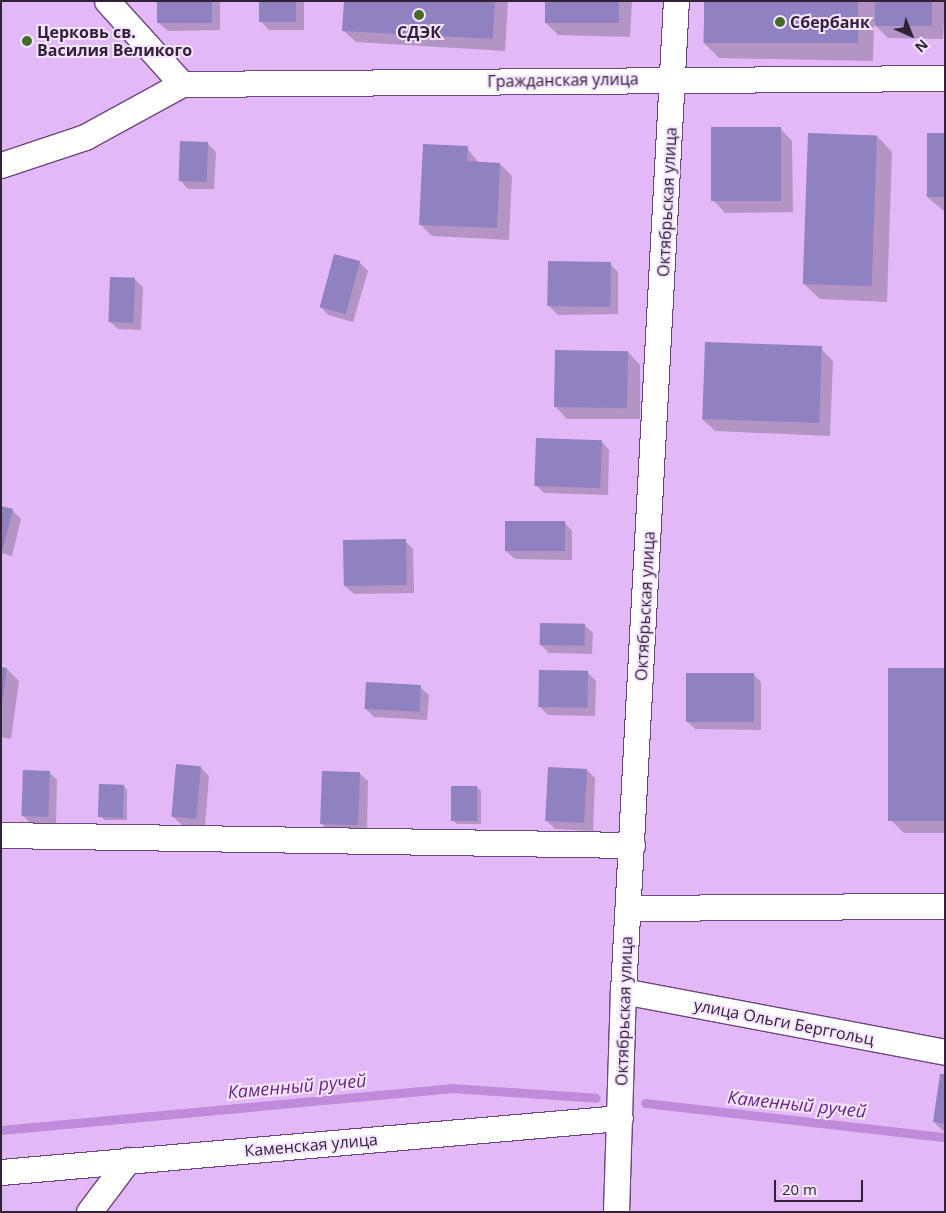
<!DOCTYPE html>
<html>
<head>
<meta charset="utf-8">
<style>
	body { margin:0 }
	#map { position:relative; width:946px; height:1213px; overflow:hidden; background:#e2b9f6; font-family:"Open Sans",sans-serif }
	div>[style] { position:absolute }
	.shadow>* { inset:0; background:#0003 }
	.stream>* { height:9px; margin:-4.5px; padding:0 4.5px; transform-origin:4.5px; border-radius:4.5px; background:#c18bdb }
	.building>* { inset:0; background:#9081c1; transform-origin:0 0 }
	.roads { filter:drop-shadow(1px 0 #6b467c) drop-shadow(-1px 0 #6b467c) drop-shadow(0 1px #6b467c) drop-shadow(0 -1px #6b467c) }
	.minor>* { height:25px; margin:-12.5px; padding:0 12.5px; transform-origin:12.5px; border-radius:12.5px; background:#fff }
	.dots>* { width:14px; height:14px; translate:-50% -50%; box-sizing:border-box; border:2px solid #f5e4fe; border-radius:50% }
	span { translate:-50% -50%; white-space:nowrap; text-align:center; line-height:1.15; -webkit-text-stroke:4px #f5e4fe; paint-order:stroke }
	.poi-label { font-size:16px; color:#312139; font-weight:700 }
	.left { translate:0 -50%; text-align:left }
	.street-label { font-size:16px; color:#312139 }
	.water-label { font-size:18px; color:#662482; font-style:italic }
	.frame { position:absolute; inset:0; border:2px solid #312139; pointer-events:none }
	.north { position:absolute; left:886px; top:10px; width:50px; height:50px; -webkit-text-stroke:4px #f5e4fe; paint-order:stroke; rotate:136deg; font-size:14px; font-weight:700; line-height:20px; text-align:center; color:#312139 }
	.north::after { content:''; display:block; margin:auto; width:18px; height:22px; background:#312139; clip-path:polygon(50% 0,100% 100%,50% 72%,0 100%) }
	.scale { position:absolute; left:774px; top:1180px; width:89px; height:22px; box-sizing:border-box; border:2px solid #312139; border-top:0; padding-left:6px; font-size:15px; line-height:18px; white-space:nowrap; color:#312139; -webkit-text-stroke:4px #f5e4fe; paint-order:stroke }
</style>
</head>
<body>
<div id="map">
	<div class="shadow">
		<div style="clip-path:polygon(159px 1px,220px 1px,220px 30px,168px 31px,159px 23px)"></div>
		<div style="clip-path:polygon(261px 1px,304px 1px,304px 30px,269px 30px,260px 21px)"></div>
		<div style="clip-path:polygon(345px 1px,508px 1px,505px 51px,356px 42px,343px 30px)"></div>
		<div style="clip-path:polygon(546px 1px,632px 1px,630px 37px,558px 35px,545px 22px)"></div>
		<div style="clip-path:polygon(705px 1px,945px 1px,943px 39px,888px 38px,874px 24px,873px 61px,719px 58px,703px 42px)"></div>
		<div style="clip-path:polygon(780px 128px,792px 141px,793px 212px,725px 213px,713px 200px)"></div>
		<div style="clip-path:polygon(945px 135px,945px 212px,926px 196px)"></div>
		<div style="clip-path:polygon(877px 136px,892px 152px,887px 302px,820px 299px,804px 284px)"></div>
		<div style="clip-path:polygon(207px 143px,216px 152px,214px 189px,188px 189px,180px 180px)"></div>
		<div style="clip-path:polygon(467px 148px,479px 163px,500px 164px,512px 176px,509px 240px,432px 236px,420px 224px)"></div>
		<div style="clip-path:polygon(335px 255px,360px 263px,368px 271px,353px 322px,328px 315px,320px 306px)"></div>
		<div style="clip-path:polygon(610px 264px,618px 272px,618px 314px,558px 315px,549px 306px)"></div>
		<div style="clip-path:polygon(134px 279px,143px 287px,141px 330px,118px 329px,109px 321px)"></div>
		<div style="clip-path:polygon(821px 349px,833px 361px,830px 436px,715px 431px,702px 419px)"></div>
		<div style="clip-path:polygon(628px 352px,640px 365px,640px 419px,567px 419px,555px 406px)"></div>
		<div style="clip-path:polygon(601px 441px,609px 450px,608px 495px,544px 493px,536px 485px)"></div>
		<div style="clip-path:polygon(1px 508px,13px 511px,21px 519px,12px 556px,1px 553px)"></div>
		<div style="clip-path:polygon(564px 522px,572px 531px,572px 560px,515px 559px,506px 551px)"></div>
		<div style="clip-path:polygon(405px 541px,413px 549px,414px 593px,354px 594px,345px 586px)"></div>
		<div style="clip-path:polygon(584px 625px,593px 633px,592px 654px,549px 653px,541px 645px)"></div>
		<div style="clip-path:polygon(1px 668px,7px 669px,19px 681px,11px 739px,1px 737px)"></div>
		<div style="clip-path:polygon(945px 669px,945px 833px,904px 833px,892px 821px)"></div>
		<div style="clip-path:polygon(587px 672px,596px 681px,595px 716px,548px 715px,540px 707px)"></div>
		<div style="clip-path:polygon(753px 674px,761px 682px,761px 730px,695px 729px,687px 721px)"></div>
		<div style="clip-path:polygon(420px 687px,429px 695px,427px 720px,374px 717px,366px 709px)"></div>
		<div style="clip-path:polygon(200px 767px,209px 776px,205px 826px,182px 825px,173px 817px)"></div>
		<div style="clip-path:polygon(587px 770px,595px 778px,593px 831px,555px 829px,547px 821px)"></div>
		<div style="clip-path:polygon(49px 772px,57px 780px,56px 825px,31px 824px,23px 816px)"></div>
		<div style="clip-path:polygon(359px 773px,368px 781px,367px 833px,330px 832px,322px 824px)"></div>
		<div style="clip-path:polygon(124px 786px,127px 790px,127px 820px,104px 820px,101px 816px)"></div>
		<div style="clip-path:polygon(477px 787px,481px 791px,481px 824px,457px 824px,453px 820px)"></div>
		<div style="clip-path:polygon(945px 1076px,945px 1133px,934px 1122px)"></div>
	</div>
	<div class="stream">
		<div style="left:645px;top:1103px;width:302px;rotate:6.5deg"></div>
		<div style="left:1px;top:1130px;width:452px;rotate:-5.3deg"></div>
		<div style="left:451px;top:1088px;width:145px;rotate:3.9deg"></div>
	</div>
	<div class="building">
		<div style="left:157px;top:1px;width:55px;height:22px"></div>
		<div style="left:259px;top:1px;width:37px;height:21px"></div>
		<div style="clip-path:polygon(344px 1px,495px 1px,493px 39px,342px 31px)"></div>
		<div style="left:545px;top:1px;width:74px;height:22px"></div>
		<div style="left:704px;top:1px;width:154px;height:42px"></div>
		<div style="left:875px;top:1px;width:57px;height:25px"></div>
		<div style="left:711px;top:127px;width:70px;height:74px"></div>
		<div style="left:808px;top:133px;width:69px;height:151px;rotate:2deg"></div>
		<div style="left:927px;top:133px;width:18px;height:64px"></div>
		<div style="left:180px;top:141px;width:28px;height:40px;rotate:2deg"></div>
		<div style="clip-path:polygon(423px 144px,468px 146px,467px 161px,500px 163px,497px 228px,419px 225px)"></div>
		<div style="left:334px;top:254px;width:27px;height:55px;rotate:15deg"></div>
		<div style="left:611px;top:262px;width:45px;height:63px;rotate:91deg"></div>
		<div style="left:110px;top:277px;width:25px;height:45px;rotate:2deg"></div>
		<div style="left:705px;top:342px;width:117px;height:77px;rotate:2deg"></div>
		<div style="left:555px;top:350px;width:73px;height:57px;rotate:1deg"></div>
		<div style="left:536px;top:438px;width:66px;height:48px;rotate:2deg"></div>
		<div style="clip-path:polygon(1px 506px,13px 509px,3px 549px,1px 548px)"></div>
		<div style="left:505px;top:521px;width:60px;height:30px"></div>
		<div style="left:406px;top:539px;width:46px;height:63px;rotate:89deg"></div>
		<div style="left:540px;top:623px;width:45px;height:22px;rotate:1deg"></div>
		<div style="clip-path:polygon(1px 667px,7px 668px,2px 704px,1px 704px)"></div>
		<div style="left:945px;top:668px;width:153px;height:57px;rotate:90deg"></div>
		<div style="left:539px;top:670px;width:49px;height:37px;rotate:1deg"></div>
		<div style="left:686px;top:673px;width:68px;height:49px"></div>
		<div style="left:366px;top:682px;width:55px;height:27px;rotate:3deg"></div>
		<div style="left:176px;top:764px;width:25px;height:53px;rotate:5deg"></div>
		<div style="left:548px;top:767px;width:39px;height:54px;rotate:3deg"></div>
		<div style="left:23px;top:770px;width:27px;height:46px;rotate:2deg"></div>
		<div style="left:322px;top:771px;width:38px;height:53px;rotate:2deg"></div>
		<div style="left:99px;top:784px;width:25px;height:33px;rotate:2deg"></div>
		<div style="left:451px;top:786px;width:26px;height:35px"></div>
		<div style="clip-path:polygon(940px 1074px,945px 1074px,945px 1124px,933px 1122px)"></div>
	</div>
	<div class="roads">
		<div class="minor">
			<div style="left:107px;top:1px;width:112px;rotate:47.9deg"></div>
			<div style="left:1px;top:165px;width:89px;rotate:-18.4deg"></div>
			<div style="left:85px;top:137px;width:111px;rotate:-28.7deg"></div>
			<div style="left:182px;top:84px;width:763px;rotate:-0.45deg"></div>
			<div style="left:1px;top:835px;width:631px;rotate:0.91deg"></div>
			<div style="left:629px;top:908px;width:316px;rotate:-0.4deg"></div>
			<div style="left:623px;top:991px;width:328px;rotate:10.7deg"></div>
			<div style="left:1px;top:1172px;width:621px;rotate:-4.99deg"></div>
			<div style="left:89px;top:1212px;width:65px;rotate:-53.1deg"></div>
			<div style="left:616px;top:1212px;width:221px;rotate:-88.2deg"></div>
			<div style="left:623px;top:991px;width:991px;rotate:-86.94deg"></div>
		</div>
	</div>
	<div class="dots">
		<div style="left:419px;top:15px;background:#446c27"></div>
		<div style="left:780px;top:22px;background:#446c27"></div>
		<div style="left:27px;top:41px;background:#446c27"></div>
	</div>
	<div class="poi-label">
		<span class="left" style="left:790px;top:22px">Сбербанк</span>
		<span class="left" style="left:37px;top:41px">Церковь св.<br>Василия Великого</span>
		<span style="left:419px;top:32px">СДЭК</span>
	</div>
	<div class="street-label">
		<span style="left:563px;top:80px;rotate:-1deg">Гражданская улица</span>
		<span style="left:667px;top:202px;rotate:-87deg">Октябрьская улица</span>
		<span style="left:645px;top:606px;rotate:-87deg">Октябрьская улица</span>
		<span style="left:624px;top:1011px;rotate:-88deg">Октябрьская улица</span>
		<span style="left:784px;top:1022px;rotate:11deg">улица Ольги Берггольц</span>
		<span style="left:311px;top:1145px;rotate:-5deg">Каменская улица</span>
	</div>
	<div class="water-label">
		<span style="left:297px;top:1086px;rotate:-5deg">Каменный ручей</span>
		<span style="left:797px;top:1104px;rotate:6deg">Каменный ручей</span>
	</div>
	<div class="frame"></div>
	<div class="north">N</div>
	<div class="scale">20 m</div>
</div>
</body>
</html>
